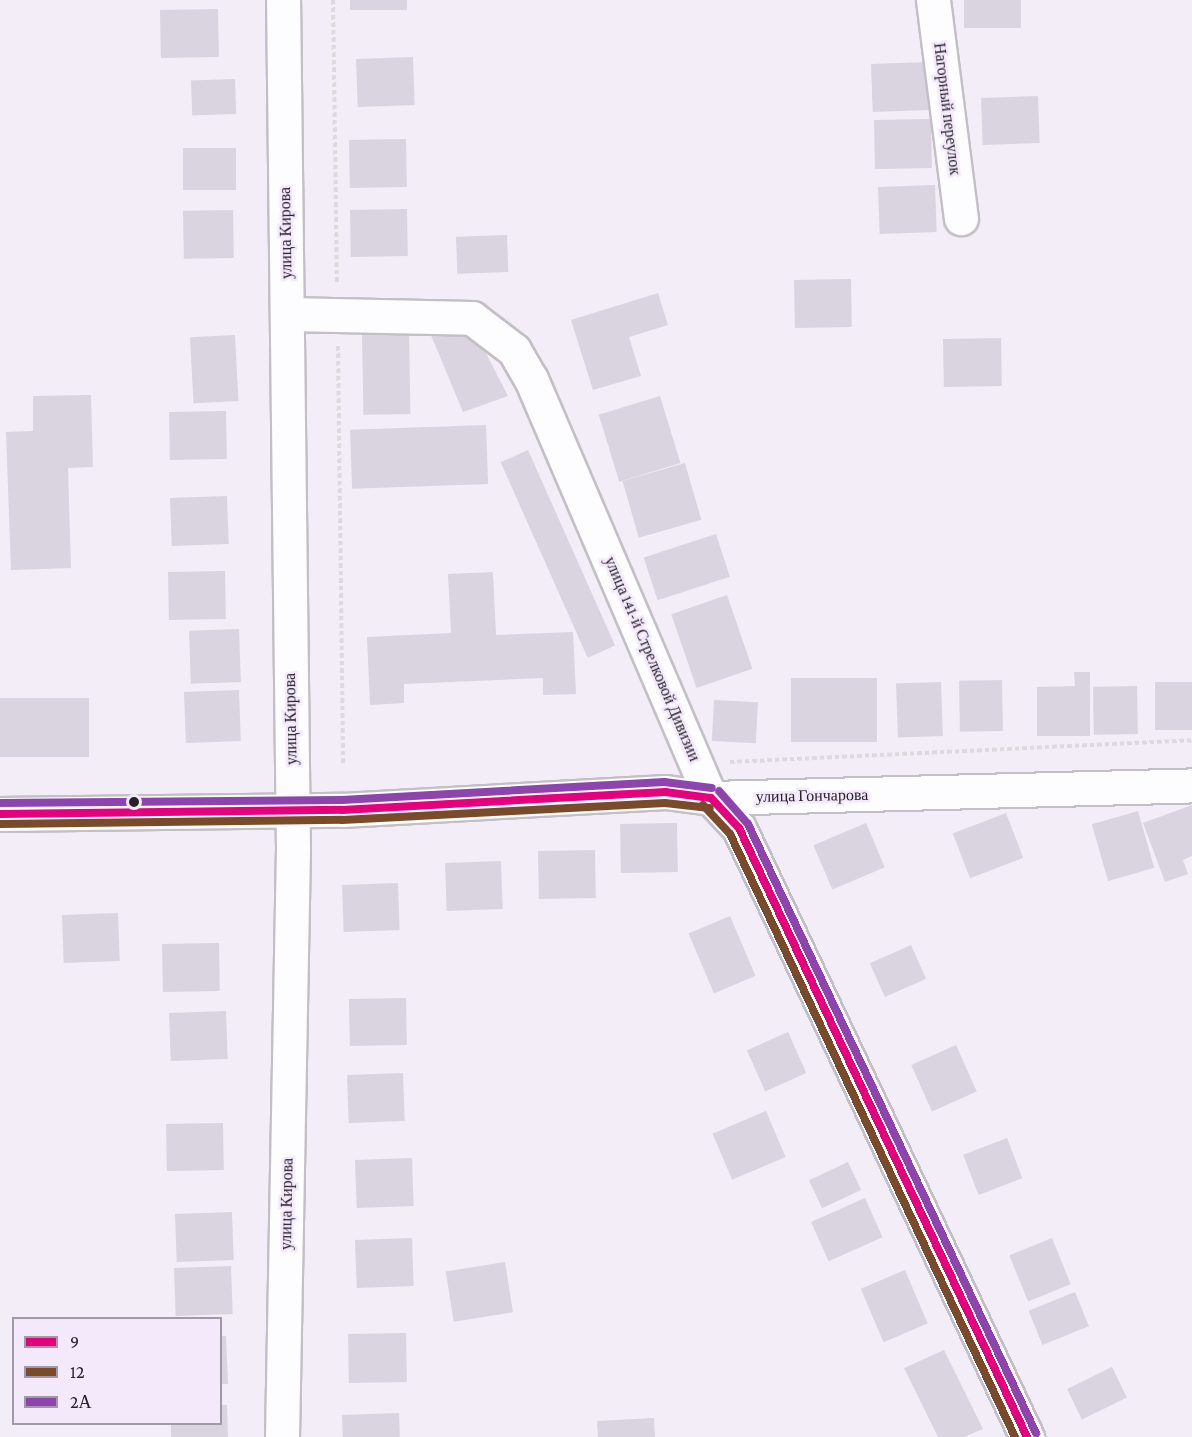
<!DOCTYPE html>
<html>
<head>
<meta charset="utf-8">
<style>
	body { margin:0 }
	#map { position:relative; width:1192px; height:1437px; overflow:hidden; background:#f2edf7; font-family:"Crimson Pro",serif }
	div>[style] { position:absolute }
	.building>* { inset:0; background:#d9d4df; transform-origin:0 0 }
	.path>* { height:4px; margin-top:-2px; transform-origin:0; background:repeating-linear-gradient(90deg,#dcdade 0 4.5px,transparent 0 7.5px) }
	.roads { filter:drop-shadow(2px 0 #c3bfc6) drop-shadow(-2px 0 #c3bfc6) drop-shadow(0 2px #c3bfc6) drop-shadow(0 -2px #c3bfc6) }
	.minor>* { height:33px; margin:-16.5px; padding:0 16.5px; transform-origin:16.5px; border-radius:16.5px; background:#fdfcfe }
	.major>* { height:33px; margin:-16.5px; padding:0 16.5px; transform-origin:16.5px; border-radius:16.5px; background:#fdfcfe }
	.bus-1>* { height:8px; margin:-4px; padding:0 4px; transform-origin:4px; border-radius:4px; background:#e5007d }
	.bus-2>* { height:8px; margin:-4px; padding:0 4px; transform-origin:4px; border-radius:4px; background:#7a4b2a }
	.bus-3>* { height:8px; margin:-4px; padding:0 4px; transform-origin:4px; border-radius:4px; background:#8e44ad }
	.dots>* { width:16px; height:16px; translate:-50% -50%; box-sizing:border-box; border:3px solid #f3e9fb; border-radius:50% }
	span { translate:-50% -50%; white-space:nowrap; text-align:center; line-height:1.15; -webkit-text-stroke:5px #f3e9fb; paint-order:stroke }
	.street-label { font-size:16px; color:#252228 }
	.legend { position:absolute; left:12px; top:1317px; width:210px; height:108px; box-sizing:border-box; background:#f3e9fb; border:2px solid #a199a7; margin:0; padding:8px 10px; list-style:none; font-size:18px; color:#252228 }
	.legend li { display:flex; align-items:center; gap:12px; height:30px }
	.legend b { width:30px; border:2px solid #a199a7 }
</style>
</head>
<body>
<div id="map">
	<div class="building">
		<div style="left:350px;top:0;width:57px;height:10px"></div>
		<div style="left:964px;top:0;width:57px;height:28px"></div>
		<div style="left:218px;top:9px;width:48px;height:58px;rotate:89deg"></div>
		<div style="left:413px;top:57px;width:48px;height:57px;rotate:88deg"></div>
		<div style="left:927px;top:62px;width:48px;height:56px;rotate:88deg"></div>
		<div style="left:235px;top:79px;width:35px;height:44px;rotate:88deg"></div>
		<div style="left:1038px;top:96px;width:47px;height:57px;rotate:88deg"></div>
		<div style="left:931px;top:119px;width:49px;height:57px;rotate:89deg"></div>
		<div style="left:406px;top:139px;width:48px;height:57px;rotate:89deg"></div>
		<div style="left:236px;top:148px;width:42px;height:53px;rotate:90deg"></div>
		<div style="left:935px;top:185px;width:47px;height:57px;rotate:88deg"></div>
		<div style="left:407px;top:209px;width:47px;height:57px;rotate:89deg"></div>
		<div style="left:233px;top:210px;width:48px;height:50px;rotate:89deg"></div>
		<div style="left:507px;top:235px;width:37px;height:51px;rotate:88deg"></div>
		<div style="left:851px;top:279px;width:48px;height:57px;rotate:89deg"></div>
		<div style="clip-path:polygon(658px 293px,668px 325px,629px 337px,641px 376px,593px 390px,571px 320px)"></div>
		<div style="clip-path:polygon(472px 326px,508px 396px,463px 412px,428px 328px)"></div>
		<div style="left:409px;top:332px;width:82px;height:47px;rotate:89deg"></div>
		<div style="left:235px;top:335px;width:66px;height:45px;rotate:87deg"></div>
		<div style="left:1001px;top:338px;width:48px;height:58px;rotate:89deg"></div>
		<div style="clip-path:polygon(91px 395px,93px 467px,68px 468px,71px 568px,11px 570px,6px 432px,33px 431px,33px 396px)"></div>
		<div style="left:660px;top:396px;width:70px;height:64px;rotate:73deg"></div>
		<div style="left:226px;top:411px;width:48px;height:57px;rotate:89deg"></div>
		<div style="left:486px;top:425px;width:59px;height:136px;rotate:88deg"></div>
		<div style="left:528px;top:450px;width:214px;height:30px;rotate:66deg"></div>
		<div style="left:685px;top:463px;width:59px;height:65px;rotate:74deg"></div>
		<div style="left:227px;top:496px;width:48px;height:57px;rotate:88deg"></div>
		<div style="left:716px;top:534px;width:45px;height:76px;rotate:72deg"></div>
		<div style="left:225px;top:571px;width:48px;height:57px;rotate:89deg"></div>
		<div style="clip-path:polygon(493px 572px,496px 635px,573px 632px,576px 694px,543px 695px,543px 678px,404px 684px,404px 703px,370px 705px,367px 637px,451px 633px,448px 574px)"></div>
		<div style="left:727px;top:595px;width:78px;height:59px;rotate:71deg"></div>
		<div style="left:239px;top:629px;width:53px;height:50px;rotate:88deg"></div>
		<div style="clip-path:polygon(1074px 672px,1090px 672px,1090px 736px,1037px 736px,1037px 687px,1075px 686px)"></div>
		<div style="left:877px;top:678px;width:64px;height:86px;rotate:90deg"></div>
		<div style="left:1002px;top:680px;width:51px;height:43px;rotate:89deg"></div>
		<div style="left:941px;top:682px;width:54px;height:45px;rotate:88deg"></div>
		<div style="left:1192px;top:682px;width:48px;height:37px;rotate:90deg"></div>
		<div style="left:1137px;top:686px;width:48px;height:44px;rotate:89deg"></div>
		<div style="left:239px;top:690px;width:51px;height:55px;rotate:88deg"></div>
		<div style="left:0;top:698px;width:89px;height:59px"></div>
		<div style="left:714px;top:700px;width:44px;height:41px;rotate:3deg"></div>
		<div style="clip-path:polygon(1192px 805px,1192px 856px,1183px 860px,1188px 874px,1165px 882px,1143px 823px)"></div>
		<div style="left:1138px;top:811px;width:59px;height:48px;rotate:74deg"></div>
		<div style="left:1006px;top:813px;width:48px;height:57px;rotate:69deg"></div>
		<div style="left:677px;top:823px;width:49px;height:57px;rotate:89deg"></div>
		<div style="left:866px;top:823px;width:48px;height:57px;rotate:67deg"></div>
		<div style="left:595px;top:850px;width:48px;height:57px;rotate:89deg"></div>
		<div style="left:501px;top:861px;width:48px;height:56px;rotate:88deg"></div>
		<div style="left:398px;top:883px;width:47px;height:56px;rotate:88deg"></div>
		<div style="left:118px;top:913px;width:48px;height:56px;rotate:88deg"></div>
		<div style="left:730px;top:916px;width:65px;height:45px;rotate:67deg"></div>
		<div style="left:219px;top:943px;width:48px;height:57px;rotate:89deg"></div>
		<div style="left:911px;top:945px;width:37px;height:45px;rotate:66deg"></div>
		<div style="left:406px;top:998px;width:47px;height:57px;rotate:89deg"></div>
		<div style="left:226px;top:1011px;width:48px;height:57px;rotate:88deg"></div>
		<div style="left:788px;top:1032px;width:45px;height:45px;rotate:66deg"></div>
		<div style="left:956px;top:1045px;width:51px;height:49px;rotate:66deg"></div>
		<div style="left:403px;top:1073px;width:48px;height:56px;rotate:88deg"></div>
		<div style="left:766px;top:1111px;width:50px;height:58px;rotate:67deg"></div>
		<div style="left:223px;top:1123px;width:47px;height:57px;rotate:89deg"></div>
		<div style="left:1007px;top:1138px;width:43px;height:47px;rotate:69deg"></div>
		<div style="left:412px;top:1158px;width:48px;height:57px;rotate:88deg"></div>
		<div style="left:848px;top:1162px;width:31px;height:43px;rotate:65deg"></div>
		<div style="left:865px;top:1198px;width:43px;height:59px;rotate:66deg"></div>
		<div style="left:232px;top:1212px;width:48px;height:57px;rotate:88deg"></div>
		<div style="left:412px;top:1238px;width:48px;height:57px;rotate:88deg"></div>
		<div style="left:1052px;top:1238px;width:50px;height:46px;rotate:68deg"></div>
		<div style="left:505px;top:1262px;width:51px;height:60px;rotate:81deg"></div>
		<div style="left:231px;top:1266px;width:48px;height:57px;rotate:88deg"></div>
		<div style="left:905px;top:1270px;width:58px;height:48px;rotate:67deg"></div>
		<div style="left:1075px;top:1292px;width:37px;height:50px;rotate:68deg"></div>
		<div style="left:406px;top:1333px;width:49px;height:58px;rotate:89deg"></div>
		<div style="clip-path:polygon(220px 1336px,226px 1336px,228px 1384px,220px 1384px)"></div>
		<div style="clip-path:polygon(944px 1350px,983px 1429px,964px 1437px,938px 1437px,904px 1368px)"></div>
		<div style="left:1112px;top:1367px;width:34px;height:50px;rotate:64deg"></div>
		<div style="clip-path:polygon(220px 1405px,227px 1405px,228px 1437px,171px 1437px,171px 1424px,220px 1424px)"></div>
		<div style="left:399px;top:1413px;width:24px;height:57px;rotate:88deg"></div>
		<div style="left:654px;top:1418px;width:19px;height:57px;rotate:87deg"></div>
	</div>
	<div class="path">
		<div style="left:333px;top:0;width:284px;rotate:89.2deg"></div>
		<div style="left:338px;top:346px;width:419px;rotate:89.3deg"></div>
		<div style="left:730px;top:762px;width:463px;rotate:-2.7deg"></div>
	</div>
	<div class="roads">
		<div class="minor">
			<div style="left:933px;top:0;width:220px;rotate:82.7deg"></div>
			<div style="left:287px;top:314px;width:185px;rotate:1.2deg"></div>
			<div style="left:472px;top:318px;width:53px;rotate:37.3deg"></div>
			<div style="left:514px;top:350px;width:34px;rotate:60deg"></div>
			<div style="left:531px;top:379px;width:456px;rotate:66.8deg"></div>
			<div style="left:711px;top:798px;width:481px;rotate:-1.5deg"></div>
			<div style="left:282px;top:1437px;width:587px;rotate:-88.93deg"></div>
			<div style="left:293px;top:850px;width:850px;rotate:-90.67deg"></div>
		</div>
		<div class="major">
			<div style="left:0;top:814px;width:342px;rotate:-0.7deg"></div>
			<div style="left:342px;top:810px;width:324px;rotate:-3.2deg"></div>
			<div style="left:665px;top:792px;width:46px;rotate:7.4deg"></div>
			<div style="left:711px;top:798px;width:41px;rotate:47deg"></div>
			<div style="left:739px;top:828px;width:674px;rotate:64.69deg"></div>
		</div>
	</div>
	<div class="bus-1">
		<div style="left:711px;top:798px;width:41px;rotate:47deg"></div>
		<div style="left:739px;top:828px;width:674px;rotate:64.69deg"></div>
		<div style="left:0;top:814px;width:342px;rotate:-0.7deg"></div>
		<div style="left:342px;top:810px;width:324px;rotate:-3.2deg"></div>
		<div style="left:665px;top:792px;width:46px;rotate:7.4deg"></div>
	</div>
	<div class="bus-2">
		<div style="left:703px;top:805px;width:40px;rotate:47deg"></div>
		<div style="left:730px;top:834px;width:667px;rotate:64.7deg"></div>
		<div style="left:0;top:824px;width:342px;rotate:-0.7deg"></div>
		<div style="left:342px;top:820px;width:323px;rotate:-3deg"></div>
		<div style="left:665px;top:803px;width:45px;rotate:6.3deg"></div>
	</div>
	<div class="bus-3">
		<div style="left:719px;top:791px;width:44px;rotate:48.7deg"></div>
		<div style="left:748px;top:824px;width:674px;rotate:64.69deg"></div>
		<div style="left:0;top:803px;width:342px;rotate:-0.5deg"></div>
		<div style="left:342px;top:800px;width:323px;rotate:-3.2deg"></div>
		<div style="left:664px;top:782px;width:48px;rotate:7.1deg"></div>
	</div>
	<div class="dots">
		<div style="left:134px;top:802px;background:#252228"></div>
	</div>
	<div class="street-label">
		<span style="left:947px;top:109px;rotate:83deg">Нагорный переулок</span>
		<span style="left:286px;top:233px;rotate:-91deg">улица Кирова</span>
		<span style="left:652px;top:659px;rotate:67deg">улица 141-й Стрелковой Дивизии</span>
		<span style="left:291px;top:719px;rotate:-91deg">улица Кирова</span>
		<span style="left:812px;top:796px;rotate:-1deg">улица Гончарова</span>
		<span style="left:287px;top:1204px;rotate:-89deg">улица Кирова</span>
	</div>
	<ul class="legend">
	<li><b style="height:8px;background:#e5007d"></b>9</li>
	<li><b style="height:8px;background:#7a4b2a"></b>12</li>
	<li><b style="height:8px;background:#8e44ad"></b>2А</li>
	</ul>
</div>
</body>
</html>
